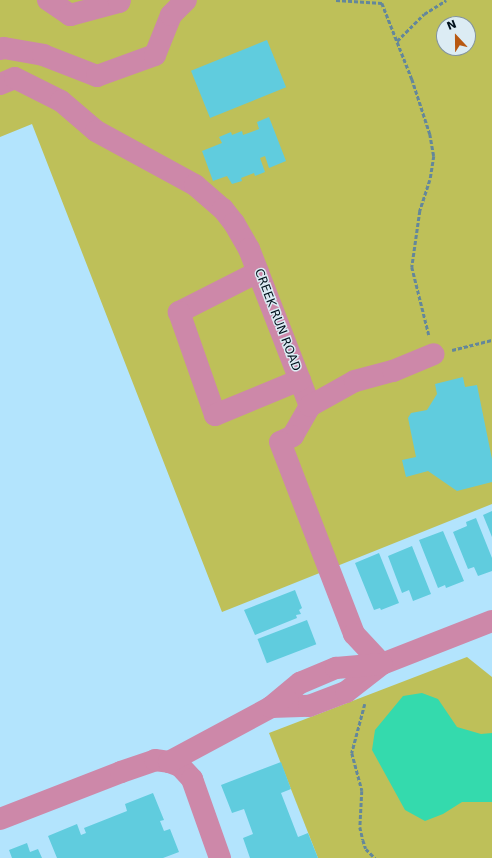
<!DOCTYPE html>
<html>
<head>
<meta charset="utf-8">
<style>
	body { margin:0 }
	#map { position:relative; width:492px; height:858px; overflow:hidden; background:#b3e4fd; font-family:"DejaVu Sans",sans-serif }
	div>[style] { position:absolute }
	.green>* { inset:0; background:#bec059 }
	.water>* { inset:0; background:#34daad }
	.building>* { inset:0; background:#60ccde; transform-origin:0 0 }
	.path>* { height:2.5px; margin-top:-1.25px; transform-origin:0; background:repeating-linear-gradient(90deg,#64879a 0 4px,transparent 0 6px) }
	.minor>* { height:22px; margin:-11px; padding:0 11px; transform-origin:11px; border-radius:11px; background:#cd88a9 }
	span { translate:-50% -50%; white-space:nowrap; text-align:center; line-height:1.15; -webkit-text-stroke:3px #dcecf4; paint-order:stroke }
	.street-label { font-size:12px; color:#00101b }
	.north { position:absolute; left:436px; top:16px; width:40px; height:40px; box-sizing:border-box; background:#dcecf4; border:1px solid #84949d; border-radius:50%; rotate:338deg; font-size:11px; font-weight:700; line-height:16px; text-align:center; color:#00101b }
	.north::after { content:''; display:block; margin:auto; width:14px; height:18px; background:#b85912; clip-path:polygon(50% 0,100% 100%,50% 72%,0 100%) }
</style>
</head>
<body>
<div id="map">
	<div class="green">
		<div style="clip-path:polygon(evenodd,0 0,492px 0,492px 504px,222px 612px,32px 124px,0 137px,0 0,444px 24px,468px 24px,468px 48px,444px 48px,444px 24px)"></div>
		<div style="clip-path:polygon(467px 657px,492px 677px,492px 858px,318px 858px,269px 733px)"></div>
	</div>
	<div class="water">
		<div style="clip-path:polygon(422px 693px,438px 699px,457px 727px,481px 734px,492px 733px,492px 802px,462px 802px,443px 814px,425px 821px,405px 810px,372px 750px,375px 730px,403px 696px)"></div>
	</div>
	<div class="building">
		<div style="left:267px;top:40px;width:51px;height:82px;rotate:68deg"></div>
		<div style="clip-path:polygon(269px 117px,286px 161px,269px 168px,265px 156px,260px 158px,265px 172px,255px 176px,254px 173px,241px 178px,242px 181px,232px 184px,227px 176px,213px 181px,202px 151px,222px 143px,219px 137px,231px 132px,232px 135px,242px 131px,243px 135px,259px 129px,257px 122px)"></div>
		<div style="clip-path:polygon(463px 377px,465px 387px,477px 385px,492px 459px,492px 482px,457px 491px,428px 471px,406px 477px,402px 460px,416px 457px,408px 418px,411px 413px,427px 410px,437px 394px,435px 384px)"></div>
		<div style="clip-path:polygon(492px 511px,492px 537px,483px 515px)"></div>
		<div style="clip-path:polygon(476px 518px,492px 558px,492px 571px,478px 576px,474px 567px,468px 569px,453px 532px,467px 526px,466px 522px)"></div>
		<div style="clip-path:polygon(443px 531px,464px 581px,446px 588px,445px 585px,438px 588px,419px 540px)"></div>
		<div style="clip-path:polygon(412px 546px,431px 594px,413px 601px,409px 590px,402px 593px,388px 556px)"></div>
		<div style="clip-path:polygon(379px 553px,399px 603px,381px 610px,380px 608px,374px 610px,355px 563px)"></div>
		<div style="clip-path:polygon(295px 590px,302px 608px,299px 610px,301px 614px,296px 615px,297px 618px,255px 635px,244px 610px)"></div>
		<div style="left:307px;top:620px;width:26px;height:53px;rotate:69deg"></div>
		<div style="clip-path:polygon(281px 762px,291px 789px,281px 793px,298px 837px,308px 833px,318px 858px,250px 858px,243px 838px,253px 834px,244px 809px,232px 813px,221px 785px)"></div>
		<div style="clip-path:polygon(153px 793px,164px 820px,160px 821px,164px 831px,170px 829px,179px 852px,163px 858px,57px 858px,48px 836px,77px 824px,81px 835px,86px 833px,84px 828px,127px 811px,125px 804px)"></div>
		<div style="clip-path:polygon(27px 843px,30px 852px,38px 849px,42px 858px,12px 858px,9px 850px)"></div>
	</div>
	<div class="path">
		<div style="left:336px;top:0;width:46px;rotate:3.7deg"></div>
		<div style="left:382px;top:3px;width:82px;rotate:68.5deg"></div>
		<div style="left:412px;top:79px;width:58px;rotate:71.9deg"></div>
		<div style="left:430px;top:134px;width:22px;rotate:80deg"></div>
		<div style="left:434px;top:156px;width:24px;rotate:99deg"></div>
		<div style="left:430px;top:180px;width:33px;rotate:108deg"></div>
		<div style="left:420px;top:211px;width:57px;rotate:98.1deg"></div>
		<div style="left:412px;top:267px;width:70px;rotate:76deg"></div>
		<div style="left:397px;top:41px;width:38px;rotate:-45deg"></div>
		<div style="left:424px;top:14px;width:26px;rotate:-32deg"></div>
		<div style="left:452px;top:350px;width:41px;rotate:-14deg"></div>
		<div style="left:365px;top:704px;width:51px;rotate:104.9deg"></div>
		<div style="left:352px;top:753px;width:39px;rotate:75deg"></div>
		<div style="left:362px;top:791px;width:36px;rotate:93deg"></div>
		<div style="left:360px;top:827px;width:13px;rotate:77deg"></div>
		<div style="left:363px;top:840px;width:9px;rotate:72deg"></div>
		<div style="left:366px;top:849px;width:13px;rotate:45deg"></div>
	</div>
	<div class="minor">
		<div style="left:48px;top:0;width:27px;rotate:34deg"></div>
		<div style="left:70px;top:15px;width:51px;rotate:-14.9deg"></div>
		<div style="left:119px;top:2px;width:2px;rotate:-63deg"></div>
		<div style="left:0;top:49px;width:4px;rotate:-14deg"></div>
		<div style="left:4px;top:48px;width:40px;rotate:10deg"></div>
		<div style="left:43px;top:55px;width:58px;rotate:21.3deg"></div>
		<div style="left:97px;top:76px;width:62px;rotate:-19.9deg"></div>
		<div style="left:155px;top:55px;width:43px;rotate:-68.2deg"></div>
		<div style="left:171px;top:15px;width:21px;rotate:-45deg"></div>
		<div style="left:0;top:84px;width:16px;rotate:-22deg"></div>
		<div style="left:15px;top:78px;width:51px;rotate:26.6deg"></div>
		<div style="left:61px;top:101px;width:46px;rotate:40.6deg"></div>
		<div style="left:96px;top:131px;width:113px;rotate:28.6deg"></div>
		<div style="left:195px;top:185px;width:37px;rotate:41deg"></div>
		<div style="left:223px;top:209px;width:18px;rotate:52deg"></div>
		<div style="left:234px;top:223px;width:30px;rotate:60deg"></div>
		<div style="left:249px;top:249px;width:168px;rotate:68.8deg"></div>
		<div style="left:310px;top:406px;width:34px;rotate:120deg"></div>
		<div style="left:293px;top:436px;width:14px;rotate:155deg"></div>
		<div style="left:280px;top:442px;width:206px;rotate:68.9deg"></div>
		<div style="left:354px;top:634px;width:41px;rotate:47deg"></div>
		<div style="left:258px;top:272px;width:89px;rotate:153.1deg"></div>
		<div style="left:179px;top:312px;width:109px;rotate:70.7deg"></div>
		<div style="left:215px;top:415px;width:92px;rotate:-22.4deg"></div>
		<div style="left:310px;top:406px;width:51px;rotate:-29.1deg"></div>
		<div style="left:355px;top:381px;width:39px;rotate:-15deg"></div>
		<div style="left:393px;top:371px;width:44px;rotate:-22.5deg"></div>
		<div style="left:271px;top:707px;width:38px;rotate:-2deg"></div>
		<div style="left:309px;top:706px;width:40px;rotate:-21deg"></div>
		<div style="left:346px;top:692px;width:46px;rotate:-37.9deg"></div>
		<div style="left:382px;top:664px;width:118px;rotate:-21.4deg"></div>
		<div style="left:169px;top:762px;width:12px;rotate:20deg"></div>
		<div style="left:180px;top:766px;width:18px;rotate:47deg"></div>
		<div style="left:192px;top:779px;width:84px;rotate:70.5deg"></div>
		<div style="left:0;top:819px;width:130px;rotate:-21.2deg"></div>
		<div style="left:121px;top:772px;width:36px;rotate:-19deg"></div>
		<div style="left:155px;top:760px;width:14px;rotate:8deg"></div>
		<div style="left:169px;top:762px;width:116px;rotate:-28.3deg"></div>
		<div style="left:271px;top:707px;width:38px;rotate:-40deg"></div>
		<div style="left:300px;top:683px;width:39px;rotate:-23deg"></div>
		<div style="left:336px;top:668px;width:46px;rotate:-5deg"></div>
	</div>
	<div class="street-label">
		<span style="left:277px;top:320px;rotate:69deg">CREEK RUN ROAD</span>
	</div>
	<div class="north">N</div>
</div>
</body>
</html>
